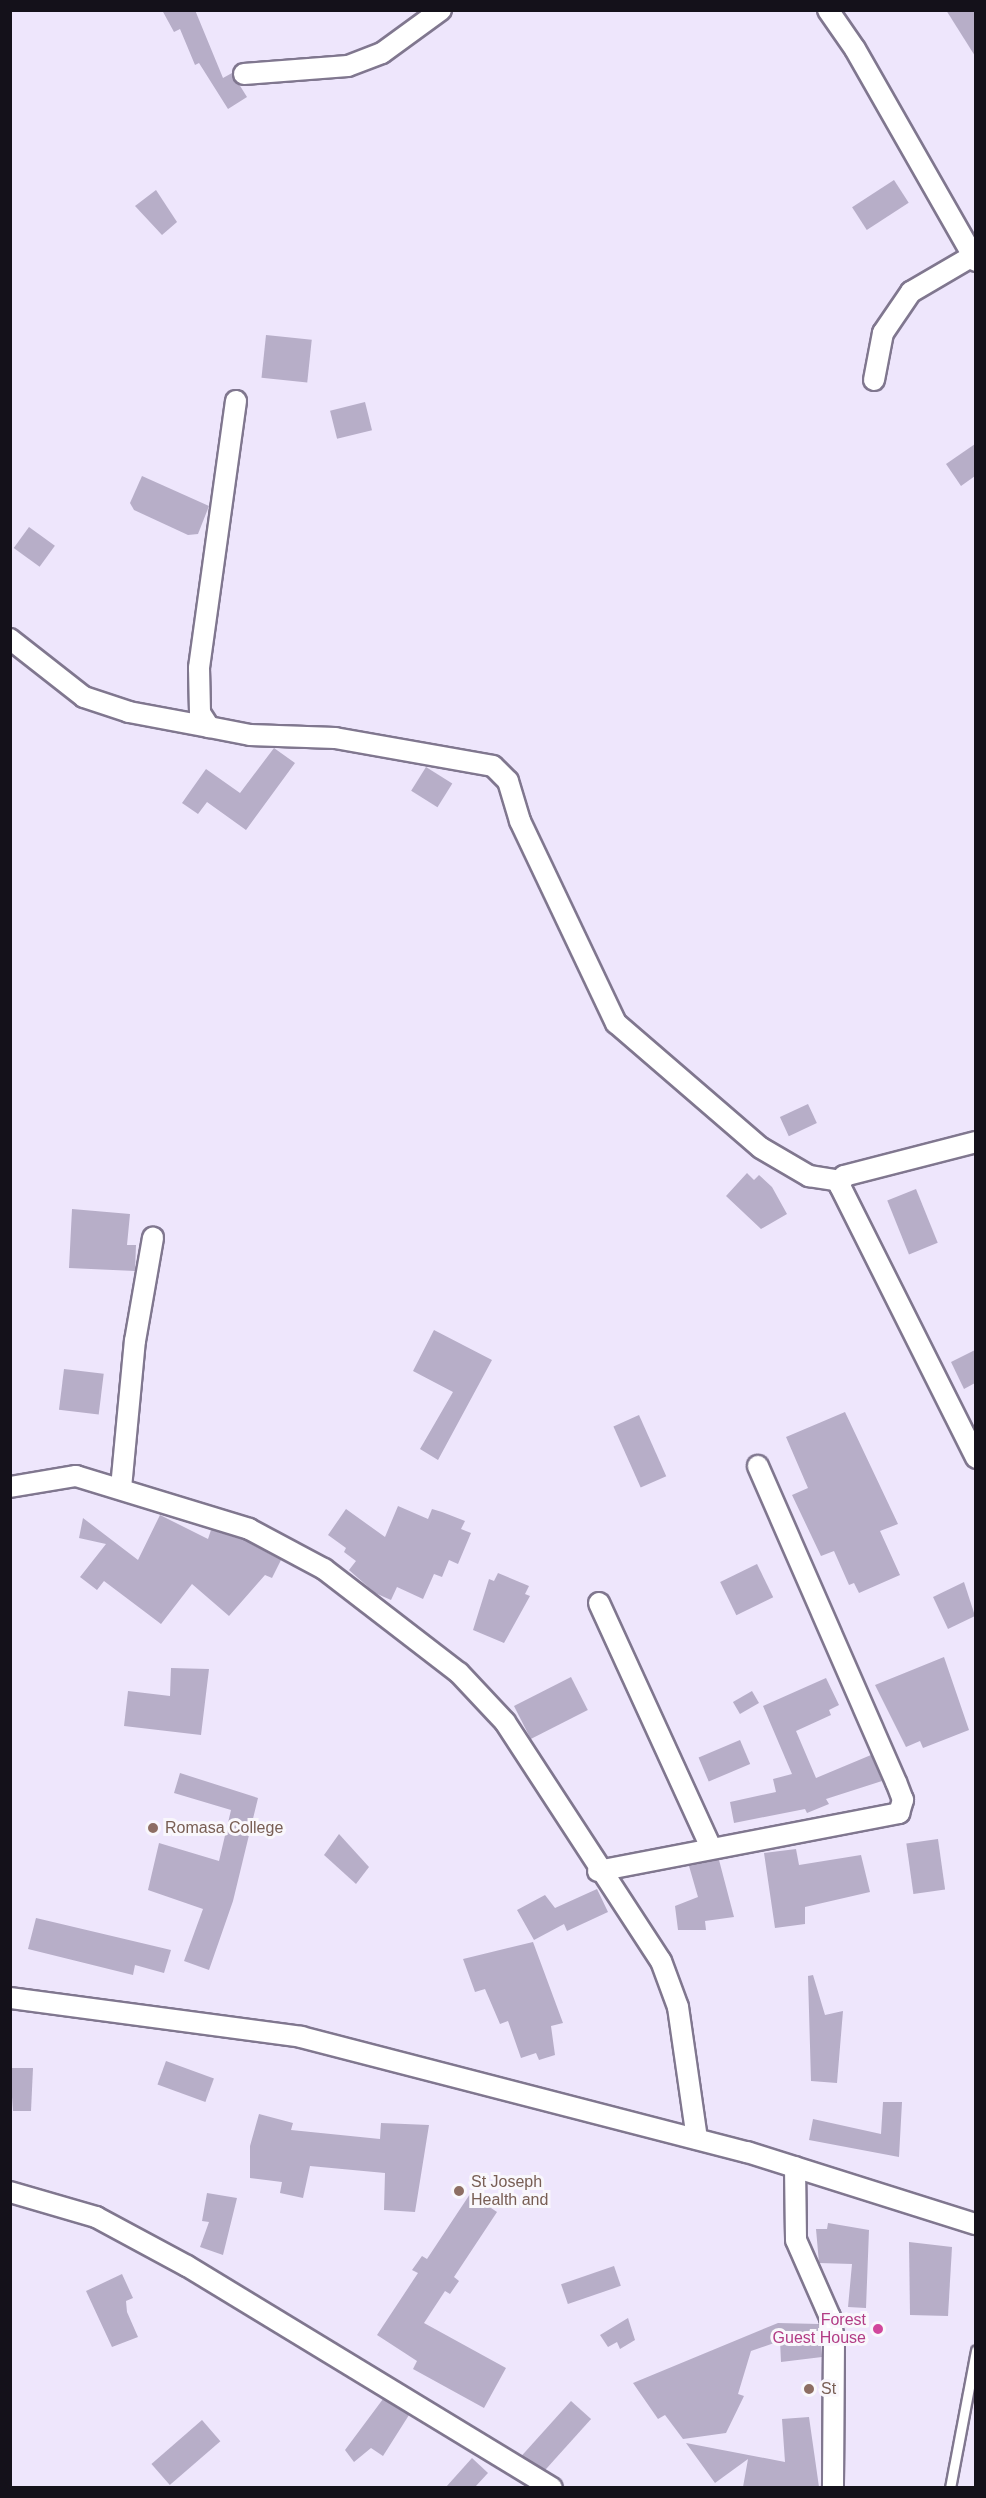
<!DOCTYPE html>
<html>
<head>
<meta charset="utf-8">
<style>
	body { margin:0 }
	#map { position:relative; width:986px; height:2498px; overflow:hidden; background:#eee6fc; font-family:Helvetica,sans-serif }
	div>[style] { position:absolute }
	.building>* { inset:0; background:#b7aec8; transform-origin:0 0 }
	.roads { filter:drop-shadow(2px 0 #80778f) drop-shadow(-2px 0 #80778f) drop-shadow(0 2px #80778f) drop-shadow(0 -2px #80778f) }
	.service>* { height:9px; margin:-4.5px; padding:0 4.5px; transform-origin:4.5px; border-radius:4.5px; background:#fff }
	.minor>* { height:20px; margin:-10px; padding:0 10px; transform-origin:10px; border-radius:10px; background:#fff }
	.dots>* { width:16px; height:16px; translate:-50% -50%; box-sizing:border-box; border:3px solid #f9f7fc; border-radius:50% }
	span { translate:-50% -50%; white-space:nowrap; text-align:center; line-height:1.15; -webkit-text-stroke:6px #f9f7fc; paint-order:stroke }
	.education-label { font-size:16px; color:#785e54 }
	.left { translate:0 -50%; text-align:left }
	.hotel-label { font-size:16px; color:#b23c85 }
	.right { translate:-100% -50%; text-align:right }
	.frame { position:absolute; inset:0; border:12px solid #14111a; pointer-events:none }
</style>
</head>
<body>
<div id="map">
	<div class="building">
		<div style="clip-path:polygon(162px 10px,195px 10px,223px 78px,232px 73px,247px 97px,228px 109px,199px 63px,195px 65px,180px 29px,174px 32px)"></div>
		<div style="clip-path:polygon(946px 10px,975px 10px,975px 56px)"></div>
		<div style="left:894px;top:180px;width:27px;height:50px;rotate:57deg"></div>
		<div style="clip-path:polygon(156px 190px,177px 222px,162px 235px,135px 206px)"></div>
		<div style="left:266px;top:335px;width:46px;height:43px;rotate:6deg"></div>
		<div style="left:365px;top:402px;width:29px;height:36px;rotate:76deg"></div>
		<div style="clip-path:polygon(975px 444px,975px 476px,961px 486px,946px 464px)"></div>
		<div style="clip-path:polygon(142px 476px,209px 506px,198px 534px,188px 535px,134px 510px,130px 503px)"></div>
		<div style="left:29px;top:527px;width:32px;height:26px;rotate:36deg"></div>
		<div style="clip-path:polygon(274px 748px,295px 763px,246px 830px,207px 802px,198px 814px,182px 803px,206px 769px,240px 793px)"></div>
		<div style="left:426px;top:767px;width:31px;height:28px;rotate:32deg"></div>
		<div style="left:808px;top:1104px;width:21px;height:31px;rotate:65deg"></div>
		<div style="clip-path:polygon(747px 1173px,754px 1180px,759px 1175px,772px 1187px,787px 1214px,761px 1229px,726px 1196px)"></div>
		<div style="left:916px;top:1189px;width:58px;height:31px;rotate:68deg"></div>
		<div style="clip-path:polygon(72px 1209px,130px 1214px,127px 1245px,136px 1245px,135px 1271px,69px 1268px)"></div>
		<div style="clip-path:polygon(434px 1330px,492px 1360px,438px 1460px,420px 1449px,453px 1392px,413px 1371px)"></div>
		<div style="clip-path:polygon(975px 1350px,975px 1383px,964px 1389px,951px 1362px)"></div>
		<div style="left:64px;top:1369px;width:40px;height:41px;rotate:7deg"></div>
		<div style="clip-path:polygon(845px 1412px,898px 1524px,880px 1531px,900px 1575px,859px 1593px,854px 1583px,849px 1585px,834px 1551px,821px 1556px,792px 1495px,808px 1488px,786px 1437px)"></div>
		<div style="left:639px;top:1415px;width:67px;height:28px;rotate:66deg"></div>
		<div style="clip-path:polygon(398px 1506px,428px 1519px,432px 1509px,442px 1512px,465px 1521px,461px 1529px,471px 1533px,458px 1564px,449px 1560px,442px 1577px,434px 1574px,423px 1599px,397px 1587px,391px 1600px,375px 1593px,349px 1570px,356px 1561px,344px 1552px,346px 1548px,328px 1535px,346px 1509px,385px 1537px)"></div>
		<div style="clip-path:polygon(160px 1515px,208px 1539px,211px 1530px,244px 1540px,281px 1560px,272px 1578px,265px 1575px,229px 1616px,192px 1584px,161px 1624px,104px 1581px,97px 1590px,80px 1577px,106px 1544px,79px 1538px,83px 1518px,138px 1560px)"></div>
		<div style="left:757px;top:1564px;width:37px;height:41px;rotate:64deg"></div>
		<div style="clip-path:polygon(498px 1573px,529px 1586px,525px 1594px,530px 1596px,504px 1643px,473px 1630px,489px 1579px,494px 1581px)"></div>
		<div style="clip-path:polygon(964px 1582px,975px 1616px,948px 1629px,933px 1597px)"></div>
		<div style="clip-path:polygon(944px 1657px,969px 1730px,923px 1748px,920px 1741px,906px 1747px,875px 1685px)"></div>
		<div style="clip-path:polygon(171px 1668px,209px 1669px,201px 1735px,124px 1726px,128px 1691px,170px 1696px)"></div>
		<div style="left:571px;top:1677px;width:37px;height:64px;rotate:63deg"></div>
		<div style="clip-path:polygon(826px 1678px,839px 1705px,829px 1710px,831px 1715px,796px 1731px,816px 1778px,871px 1755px,882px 1781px,826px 1799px,829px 1804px,807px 1813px,805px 1809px,734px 1823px,730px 1802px,776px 1792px,773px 1779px,792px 1774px,763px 1706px)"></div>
		<div style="left:752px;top:1691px;width:14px;height:22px;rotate:60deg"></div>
		<div style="left:740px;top:1740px;width:26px;height:45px;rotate:67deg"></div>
		<div style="clip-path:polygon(180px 1773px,258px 1798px,233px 1901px,209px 1970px,184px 1961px,203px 1909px,148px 1890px,159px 1843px,219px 1861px,231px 1810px,174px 1793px)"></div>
		<div style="clip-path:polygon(339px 1834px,369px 1867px,356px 1884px,324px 1855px)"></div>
		<div style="left:938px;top:1839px;width:51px;height:32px;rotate:82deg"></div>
		<div style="clip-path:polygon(796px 1849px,799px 1865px,861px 1855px,870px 1892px,805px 1907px,805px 1924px,775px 1928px,764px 1853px)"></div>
		<div style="clip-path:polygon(719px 1860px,734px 1917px,705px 1921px,706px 1930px,678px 1930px,675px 1906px,698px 1897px,689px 1866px)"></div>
		<div style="clip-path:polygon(597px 1889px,608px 1912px,567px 1931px,564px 1924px,534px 1940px,517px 1910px,545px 1895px,555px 1908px)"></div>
		<div style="clip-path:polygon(36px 1918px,171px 1950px,164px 1973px,135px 1965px,133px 1975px,28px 1949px)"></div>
		<div style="clip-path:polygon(533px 1942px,563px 2023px,551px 2026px,555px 2055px,539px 2060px,536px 2053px,521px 2058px,508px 2021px,500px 2024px,485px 1989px,475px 1992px,463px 1959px)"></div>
		<div style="clip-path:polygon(813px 1975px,825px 2015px,843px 2011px,837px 2083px,811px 2081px,808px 1976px)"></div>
		<div style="left:166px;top:2061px;width:51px;height:25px;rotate:20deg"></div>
		<div style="clip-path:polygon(10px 2068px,33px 2068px,31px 2111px,13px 2111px)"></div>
		<div style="clip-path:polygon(883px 2102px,902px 2102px,899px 2157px,809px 2140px,813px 2119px,881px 2134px)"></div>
		<div style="clip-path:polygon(259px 2114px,293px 2123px,291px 2130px,380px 2139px,381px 2123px,429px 2125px,415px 2212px,384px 2210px,385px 2173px,310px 2166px,303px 2198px,280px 2193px,282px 2182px,250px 2178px,250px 2146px)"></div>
		<div style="clip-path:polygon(207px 2193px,237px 2198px,223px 2255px,200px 2247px,209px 2222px,202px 2221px)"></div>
		<div style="clip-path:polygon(470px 2194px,497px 2212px,454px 2277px,459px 2281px,450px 2294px,445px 2291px,424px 2323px,506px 2368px,484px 2408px,413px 2369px,417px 2361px,377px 2335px,418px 2273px,412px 2270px,422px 2256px,427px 2259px)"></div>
		<div style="clip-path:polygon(828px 2223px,869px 2230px,866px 2308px,848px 2307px,852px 2264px,819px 2263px,816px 2229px,827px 2229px)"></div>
		<div style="clip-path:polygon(909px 2242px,952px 2247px,948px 2316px,910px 2315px)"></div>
		<div style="left:614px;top:2266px;width:21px;height:56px;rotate:71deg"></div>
		<div style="clip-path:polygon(122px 2274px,133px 2298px,126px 2301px,127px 2312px,138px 2337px,112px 2347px,86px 2291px)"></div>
		<div style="clip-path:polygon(628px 2318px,635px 2340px,620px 2349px,617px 2342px,608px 2347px,600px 2335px)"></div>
		<div style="clip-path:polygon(778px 2323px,819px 2324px,822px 2357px,781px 2362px,780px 2341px,751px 2351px,738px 2394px,744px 2396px,726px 2433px,683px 2439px,665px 2415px,658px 2419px,633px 2383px)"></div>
		<div style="clip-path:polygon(383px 2399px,409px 2415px,383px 2456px,371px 2448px,354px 2462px,345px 2450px)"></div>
		<div style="left:571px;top:2401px;width:27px;height:74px;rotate:42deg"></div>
		<div style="clip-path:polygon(809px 2417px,819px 2487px,743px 2487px,748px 2459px,715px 2483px,686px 2443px,785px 2462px,782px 2419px)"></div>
		<div style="left:202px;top:2420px;width:28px;height:67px;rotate:49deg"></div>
		<div style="clip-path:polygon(472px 2458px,488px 2473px,475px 2487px,446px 2487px)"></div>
	</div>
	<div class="roads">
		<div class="service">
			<div style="left:950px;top:2488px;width:140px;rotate:-79.3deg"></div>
		</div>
		<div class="minor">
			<div style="left:828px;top:10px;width:47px;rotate:55.3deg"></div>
			<div style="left:855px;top:49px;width:244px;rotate:60.3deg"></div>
			<div style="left:244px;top:74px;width:104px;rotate:-4.4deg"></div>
			<div style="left:348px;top:66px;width:36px;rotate:-21deg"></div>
			<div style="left:382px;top:53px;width:73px;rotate:-36.1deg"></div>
			<div style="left:874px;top:380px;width:48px;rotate:-79.2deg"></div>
			<div style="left:883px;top:333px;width:50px;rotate:-55.7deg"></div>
			<div style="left:911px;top:292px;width:75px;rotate:-30.3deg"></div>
			<div style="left:236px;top:401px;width:270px;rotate:97.9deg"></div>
			<div style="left:199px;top:668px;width:45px;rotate:88.7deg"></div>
			<div style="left:200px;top:713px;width:17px;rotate:57deg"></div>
			<div style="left:209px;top:727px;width:42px;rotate:11deg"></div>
			<div style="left:250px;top:735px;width:85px;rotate:2deg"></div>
			<div style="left:335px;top:738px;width:160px;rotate:10deg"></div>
			<div style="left:493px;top:766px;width:21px;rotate:45deg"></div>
			<div style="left:508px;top:781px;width:42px;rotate:73.3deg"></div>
			<div style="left:520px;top:821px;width:224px;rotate:64.6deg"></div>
			<div style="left:616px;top:1023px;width:191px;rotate:40.8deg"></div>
			<div style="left:761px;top:1148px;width:56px;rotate:30.3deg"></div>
			<div style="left:809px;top:1176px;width:33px;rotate:9deg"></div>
			<div style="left:10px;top:639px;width:94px;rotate:38.1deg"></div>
			<div style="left:84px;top:697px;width:47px;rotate:18.4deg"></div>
			<div style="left:129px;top:712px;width:81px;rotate:10.6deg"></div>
			<div style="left:976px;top:1142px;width:136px;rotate:165.6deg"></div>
			<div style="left:844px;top:1176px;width:11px;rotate:112deg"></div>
			<div style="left:840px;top:1186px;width:304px;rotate:63.4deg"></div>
			<div style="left:10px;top:1487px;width:67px;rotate:-9.5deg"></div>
			<div style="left:76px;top:1476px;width:181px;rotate:17deg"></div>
			<div style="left:249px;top:1529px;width:85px;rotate:28.1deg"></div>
			<div style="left:324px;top:1569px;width:170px;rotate:37.6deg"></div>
			<div style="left:459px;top:1673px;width:67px;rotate:46.8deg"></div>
			<div style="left:505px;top:1722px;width:285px;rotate:56.9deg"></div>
			<div style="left:661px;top:1961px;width:49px;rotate:69.7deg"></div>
			<div style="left:678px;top:2007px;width:133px;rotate:81.8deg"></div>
			<div style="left:121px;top:1488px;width:148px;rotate:-84.6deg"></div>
			<div style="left:135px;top:1341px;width:105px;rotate:-80.1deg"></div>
			<div style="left:599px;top:1603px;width:266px;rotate:65.4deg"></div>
			<div style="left:598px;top:1871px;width:307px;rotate:-10.9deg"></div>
			<div style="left:899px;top:1813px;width:14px;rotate:-73deg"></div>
			<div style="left:903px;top:1800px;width:19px;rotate:-111deg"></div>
			<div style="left:896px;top:1782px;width:345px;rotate:-113.6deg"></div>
			<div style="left:10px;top:1998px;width:294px;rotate:7.6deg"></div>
			<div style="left:301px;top:2037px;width:461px;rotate:14.5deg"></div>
			<div style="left:747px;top:2152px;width:240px;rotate:17.5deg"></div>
			<div style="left:795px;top:2167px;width:73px;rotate:89.2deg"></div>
			<div style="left:796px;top:2240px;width:84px;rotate:66.2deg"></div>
			<div style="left:830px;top:2317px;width:23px;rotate:80deg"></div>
			<div style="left:834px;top:2340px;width:148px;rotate:90.4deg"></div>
			<div style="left:10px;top:2192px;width:90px;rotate:16.2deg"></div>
			<div style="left:96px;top:2217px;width:103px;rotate:28.3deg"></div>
			<div style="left:187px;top:2266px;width:427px;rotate:31.3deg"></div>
		</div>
	</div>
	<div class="dots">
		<div style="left:153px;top:1828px;background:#8d6e63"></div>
		<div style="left:459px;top:2191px;background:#8d6e63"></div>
		<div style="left:878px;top:2329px;background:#d1479c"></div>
		<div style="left:809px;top:2389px;background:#8d6e63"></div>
	</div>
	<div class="education-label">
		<span class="left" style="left:165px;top:1828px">Romasa College</span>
		<span class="left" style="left:471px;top:2191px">St Joseph<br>Health and</span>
		<span class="left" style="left:821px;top:2389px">St</span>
	</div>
	<div class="hotel-label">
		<span class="right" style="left:866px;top:2329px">Forest<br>Guest House</span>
	</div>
	<div class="frame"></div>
</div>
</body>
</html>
